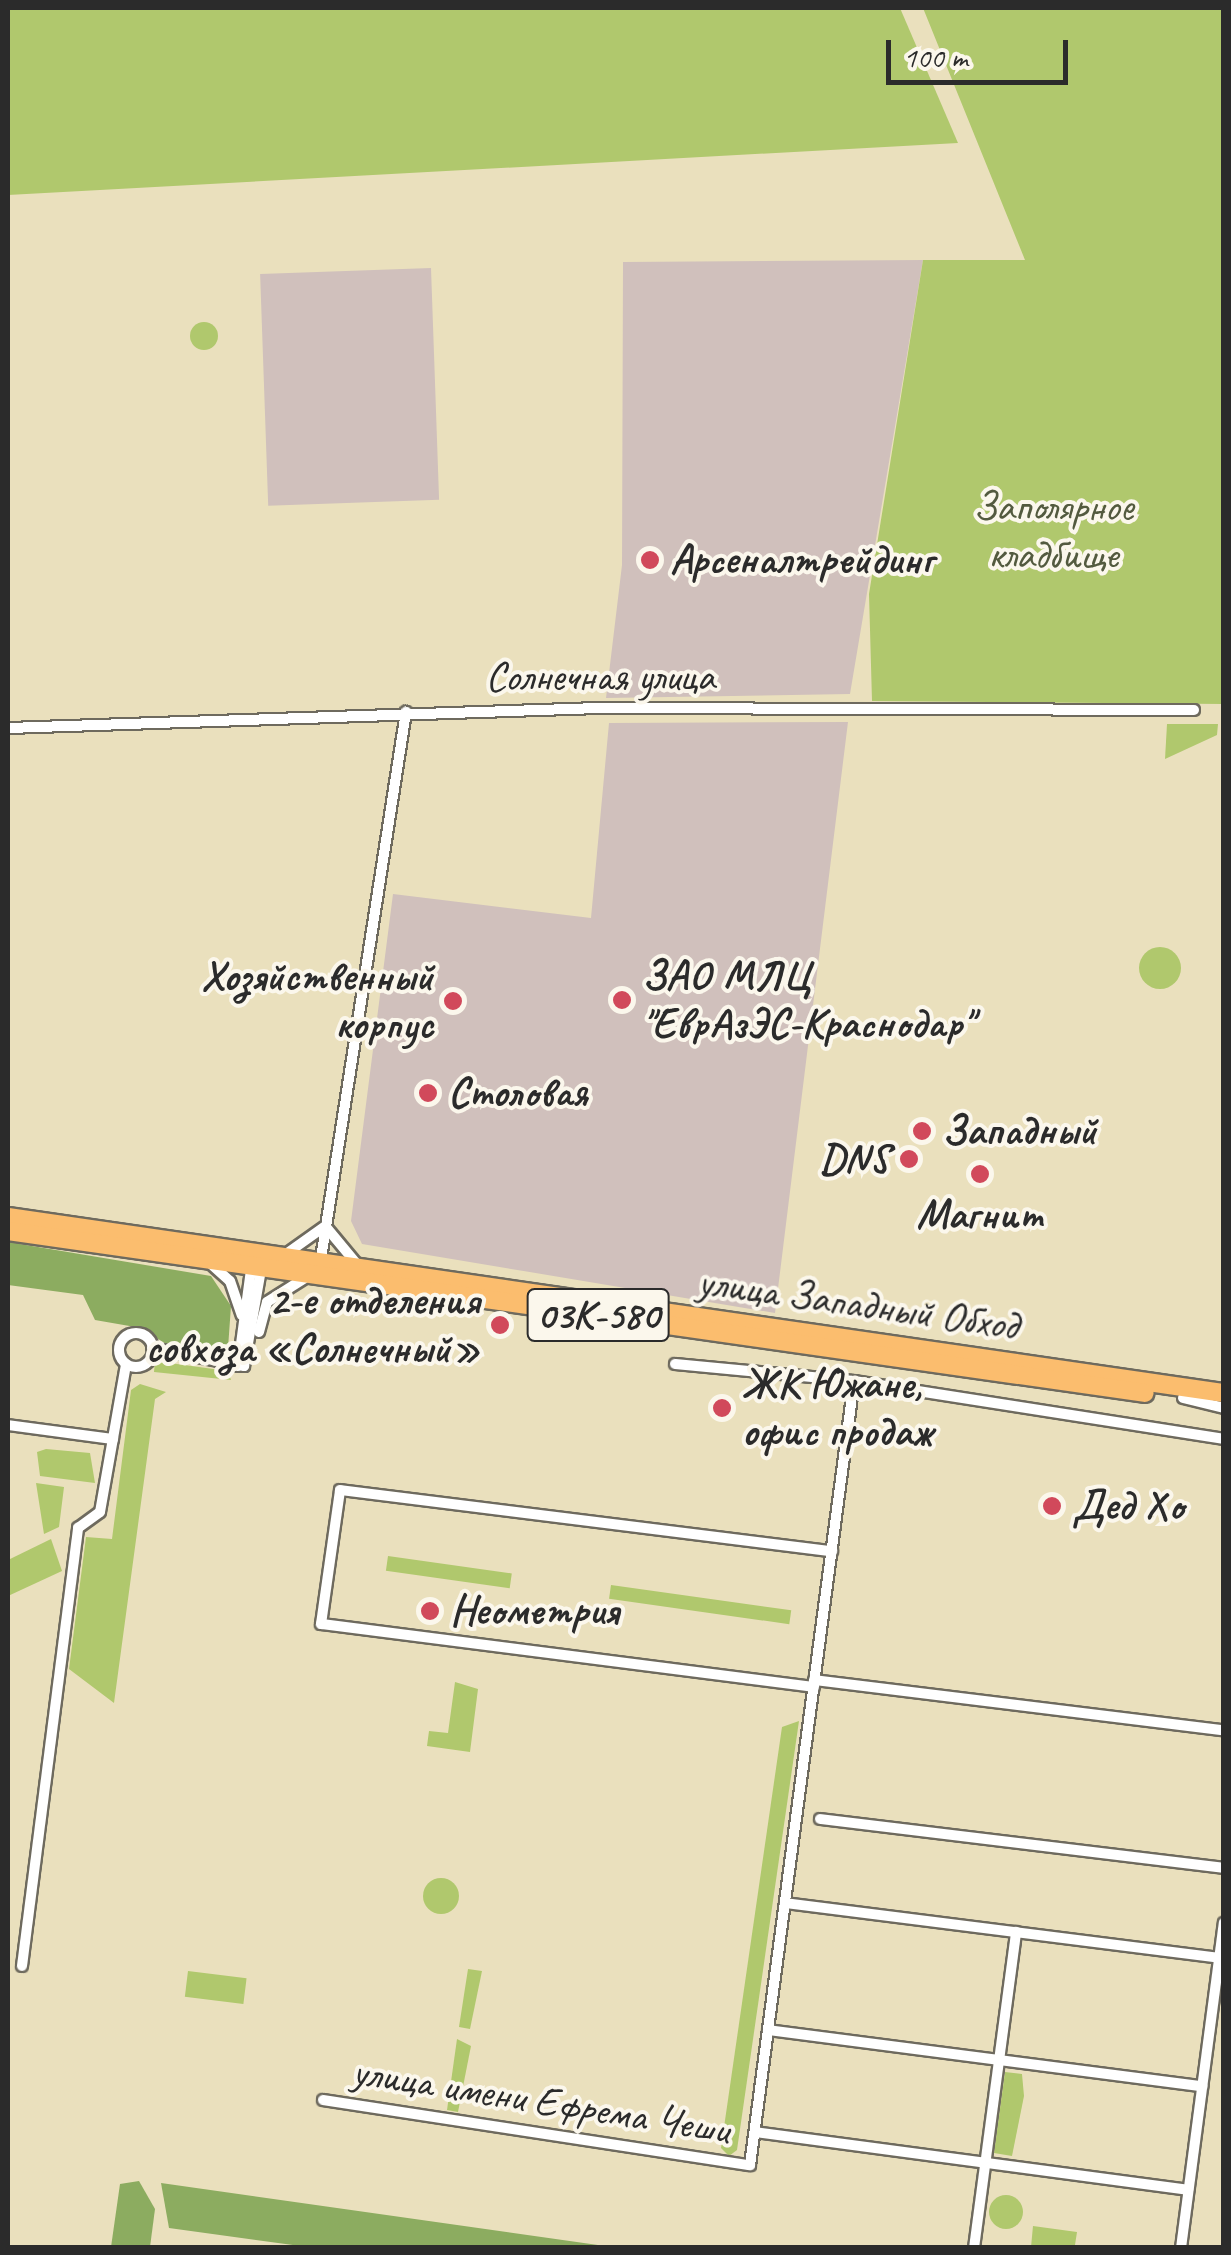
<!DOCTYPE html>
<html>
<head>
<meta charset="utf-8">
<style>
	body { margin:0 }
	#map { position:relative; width:1231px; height:2255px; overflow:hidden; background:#eae0bd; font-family:Caveat,sans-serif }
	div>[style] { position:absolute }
	.industrial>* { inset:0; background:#d0c0bc; transform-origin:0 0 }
	.green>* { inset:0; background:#b0c86d; transform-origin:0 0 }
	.round { border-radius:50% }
	.forest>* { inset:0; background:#8cac60 }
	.roads { filter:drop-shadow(2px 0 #6e6a5e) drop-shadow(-2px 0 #6e6a5e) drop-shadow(0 2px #6e6a5e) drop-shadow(0 -2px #6e6a5e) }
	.street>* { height:10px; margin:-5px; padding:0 5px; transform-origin:5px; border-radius:5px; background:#fff }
	.street>.ring { margin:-5px; padding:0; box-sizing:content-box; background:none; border:10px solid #fff; border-radius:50% }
	.highway>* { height:18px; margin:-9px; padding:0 9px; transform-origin:9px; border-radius:9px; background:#fbbd6e }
	.dots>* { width:28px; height:28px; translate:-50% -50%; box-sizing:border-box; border:5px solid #fbf7ec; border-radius:50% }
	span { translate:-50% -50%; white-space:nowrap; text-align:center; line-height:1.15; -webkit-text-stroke:8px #fbf7ec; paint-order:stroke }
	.shield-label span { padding:2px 8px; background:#fbf7ec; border:2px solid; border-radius:8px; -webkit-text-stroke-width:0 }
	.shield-label { font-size:40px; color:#2b2b2b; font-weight:700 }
	.park-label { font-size:42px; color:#535a3f }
	.poi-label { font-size:42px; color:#2b2b2b; font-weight:700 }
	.left { translate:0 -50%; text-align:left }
	.right { translate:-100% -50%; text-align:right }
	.street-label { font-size:42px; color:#2b2b2b }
	.frame { position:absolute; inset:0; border:10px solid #2b2b2b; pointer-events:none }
	.scale { position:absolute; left:886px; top:40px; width:182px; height:45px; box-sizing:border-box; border:5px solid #2b2b2b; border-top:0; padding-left:12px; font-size:30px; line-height:35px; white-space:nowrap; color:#2b2b2b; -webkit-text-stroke:8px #fbf7ec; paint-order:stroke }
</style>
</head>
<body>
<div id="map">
	<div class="industrial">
		<div style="clip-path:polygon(923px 260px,850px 694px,606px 698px,622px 565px,623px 262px)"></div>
		<div style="left:431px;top:268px;width:232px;height:171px;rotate:88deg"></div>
		<div style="clip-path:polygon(848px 722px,775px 1313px,362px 1244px,351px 1221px,393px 894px,591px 918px,609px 723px)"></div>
	</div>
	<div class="green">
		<div style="clip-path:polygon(8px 8px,900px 8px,958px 143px,8px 195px)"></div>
		<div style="clip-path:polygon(923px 8px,1223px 8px,1223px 704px,872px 701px,869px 594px,923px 260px,1025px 260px)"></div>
		<div class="round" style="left:190px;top:322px;width:28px;height:28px"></div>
		<div style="clip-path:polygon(1167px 724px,1218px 724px,1217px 735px,1165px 759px)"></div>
		<div class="round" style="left:1139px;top:947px;width:42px;height:42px"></div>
		<div style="clip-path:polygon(155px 1361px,228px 1371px,231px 1380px,154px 1372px)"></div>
		<div style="clip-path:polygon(140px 1384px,166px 1392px,155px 1399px,114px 1703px,69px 1669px,86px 1537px,112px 1539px,131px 1390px)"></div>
		<div style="clip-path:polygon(46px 1449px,90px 1453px,95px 1483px,40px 1476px,37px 1452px)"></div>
		<div style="clip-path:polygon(36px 1483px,64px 1487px,59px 1527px,44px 1534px)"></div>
		<div style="clip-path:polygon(51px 1539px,62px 1571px,8px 1596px,8px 1560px)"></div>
		<div style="left:388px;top:1556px;width:125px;height:15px;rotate:8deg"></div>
		<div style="left:611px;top:1585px;width:182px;height:14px;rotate:8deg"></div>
		<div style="clip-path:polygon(455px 1682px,478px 1689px,470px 1752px,427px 1746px,429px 1731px,448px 1733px)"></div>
		<div style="clip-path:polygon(799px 1721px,737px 2150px,729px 2156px,721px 2148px,782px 1727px)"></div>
		<div class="round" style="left:423px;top:1878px;width:36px;height:36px"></div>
		<div style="clip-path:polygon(468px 1969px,482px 1971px,470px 2029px,459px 2027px)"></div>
		<div style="left:188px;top:1971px;width:59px;height:26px;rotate:7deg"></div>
		<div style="clip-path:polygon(457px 2039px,471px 2046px,458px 2112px,447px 2110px)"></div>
		<div style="clip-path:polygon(1005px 2072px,1022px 2074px,1024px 2096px,1012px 2156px,994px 2153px)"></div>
		<div class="round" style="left:989px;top:2195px;width:34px;height:34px"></div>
		<div style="clip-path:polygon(1033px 2226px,1077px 2232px,1075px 2245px,1031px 2247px)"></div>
	</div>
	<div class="forest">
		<div style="clip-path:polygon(8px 1242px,211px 1276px,231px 1306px,228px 1348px,211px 1356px,177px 1351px,141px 1328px,95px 1320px,83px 1295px,8px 1285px)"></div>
		<div style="clip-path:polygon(139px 2181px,155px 2209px,150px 2247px,111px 2247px,120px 2184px)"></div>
		<div style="clip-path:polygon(161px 2183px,612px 2247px,315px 2248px,169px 2228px)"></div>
	</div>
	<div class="roads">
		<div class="street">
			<div style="left:8px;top:728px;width:591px;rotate:-1.94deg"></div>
			<div style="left:599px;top:708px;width:595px;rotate:0.19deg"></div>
			<div style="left:326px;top:1227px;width:47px;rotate:50.2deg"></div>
			<div style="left:286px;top:1254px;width:47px;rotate:-35.4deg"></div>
			<div style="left:211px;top:1264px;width:25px;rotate:42deg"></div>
			<div style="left:230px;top:1281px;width:36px;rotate:71deg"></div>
			<div style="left:320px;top:1265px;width:560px;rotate:-81.16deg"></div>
			<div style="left:259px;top:1332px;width:31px;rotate:-75deg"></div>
			<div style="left:267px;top:1302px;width:45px;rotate:-32.3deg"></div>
			<div class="ring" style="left:119px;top:1333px;width:24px;height:24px"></div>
			<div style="left:152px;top:1348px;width:94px;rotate:11.1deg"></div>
			<div style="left:244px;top:1366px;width:104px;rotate:-80deg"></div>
			<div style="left:675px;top:1364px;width:180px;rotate:5.4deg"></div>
			<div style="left:854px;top:1381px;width:375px;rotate:8.9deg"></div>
			<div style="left:238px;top:1366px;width:104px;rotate:-82.3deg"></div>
			<div style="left:1183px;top:1398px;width:42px;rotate:13.7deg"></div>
			<div style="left:8px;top:1425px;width:106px;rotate:7.6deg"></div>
			<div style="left:814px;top:1680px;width:413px;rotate:7deg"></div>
			<div style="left:814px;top:1687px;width:497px;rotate:-172.7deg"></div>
			<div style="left:321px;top:1624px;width:135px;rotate:-81.9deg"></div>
			<div style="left:340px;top:1490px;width:496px;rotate:7.1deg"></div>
			<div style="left:820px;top:1819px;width:407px;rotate:6.9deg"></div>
			<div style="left:785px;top:1903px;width:437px;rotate:7.2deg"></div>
			<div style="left:22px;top:1966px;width:442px;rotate:-82.7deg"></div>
			<div style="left:78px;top:1528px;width:27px;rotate:-36deg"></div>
			<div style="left:100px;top:1512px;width:150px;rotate:-80deg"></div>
			<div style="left:768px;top:2030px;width:438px;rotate:7.4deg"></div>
			<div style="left:323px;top:2100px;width:432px;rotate:8.7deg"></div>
			<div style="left:750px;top:2165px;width:791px;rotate:-82.44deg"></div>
			<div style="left:755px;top:2132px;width:437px;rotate:7.6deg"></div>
			<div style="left:974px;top:2248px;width:319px;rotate:-82.4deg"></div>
			<div style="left:1181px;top:2248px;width:328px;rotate:-82.5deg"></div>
		</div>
		<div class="highway">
			<div style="left:8px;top:1217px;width:1229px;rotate:8.24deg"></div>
			<div style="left:8px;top:1231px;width:1148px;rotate:8.11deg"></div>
		</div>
	</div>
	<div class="dots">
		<div style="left:650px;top:560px;background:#d1495b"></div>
		<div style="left:622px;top:1000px;background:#d1495b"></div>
		<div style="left:453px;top:1001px;background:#d1495b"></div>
		<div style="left:428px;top:1093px;background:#d1495b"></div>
		<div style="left:922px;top:1131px;background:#d1495b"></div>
		<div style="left:909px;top:1159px;background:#d1495b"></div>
		<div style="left:980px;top:1174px;background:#d1495b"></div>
		<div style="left:500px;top:1325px;background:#d1495b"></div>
		<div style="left:722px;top:1408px;background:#d1495b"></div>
		<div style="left:1052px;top:1506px;background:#d1495b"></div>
		<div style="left:430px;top:1611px;background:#d1495b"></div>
	</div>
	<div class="shield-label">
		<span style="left:598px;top:1315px">03К-580</span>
	</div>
	<div class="park-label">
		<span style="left:1053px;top:531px">Заполярное<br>кладбище</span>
	</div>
	<div class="poi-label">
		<span class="left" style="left:670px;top:560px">Арсеналтрейдинг</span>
		<span class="left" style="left:642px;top:1000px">ЗАО МЛЦ<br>"ЕврАзЭС-Краснодар"</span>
		<span class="right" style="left:433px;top:1001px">Хозяйственный<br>корпус</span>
		<span class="left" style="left:448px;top:1093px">Столовая</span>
		<span class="left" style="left:942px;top:1131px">Западный</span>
		<span class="right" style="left:889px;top:1159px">DNS</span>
		<span style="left:980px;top:1215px">Магнит</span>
		<span class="right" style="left:480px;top:1325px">2-е отделения<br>совхоза «Солнечный»</span>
		<span class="left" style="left:742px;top:1408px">ЖК Южане,<br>офис продаж</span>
		<span class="left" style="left:1072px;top:1506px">Дед Хо</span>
		<span class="left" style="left:450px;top:1611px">Неометрия</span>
	</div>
	<div class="street-label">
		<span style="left:600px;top:677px">Солнечная улица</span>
		<span style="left:858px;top:1304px;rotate:8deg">улица Западный Обход</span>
		<span style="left:541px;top:2101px;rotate:9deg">улица имени Ефрема Чеши</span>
	</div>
	<div class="frame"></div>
	<div class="scale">100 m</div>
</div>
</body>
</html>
